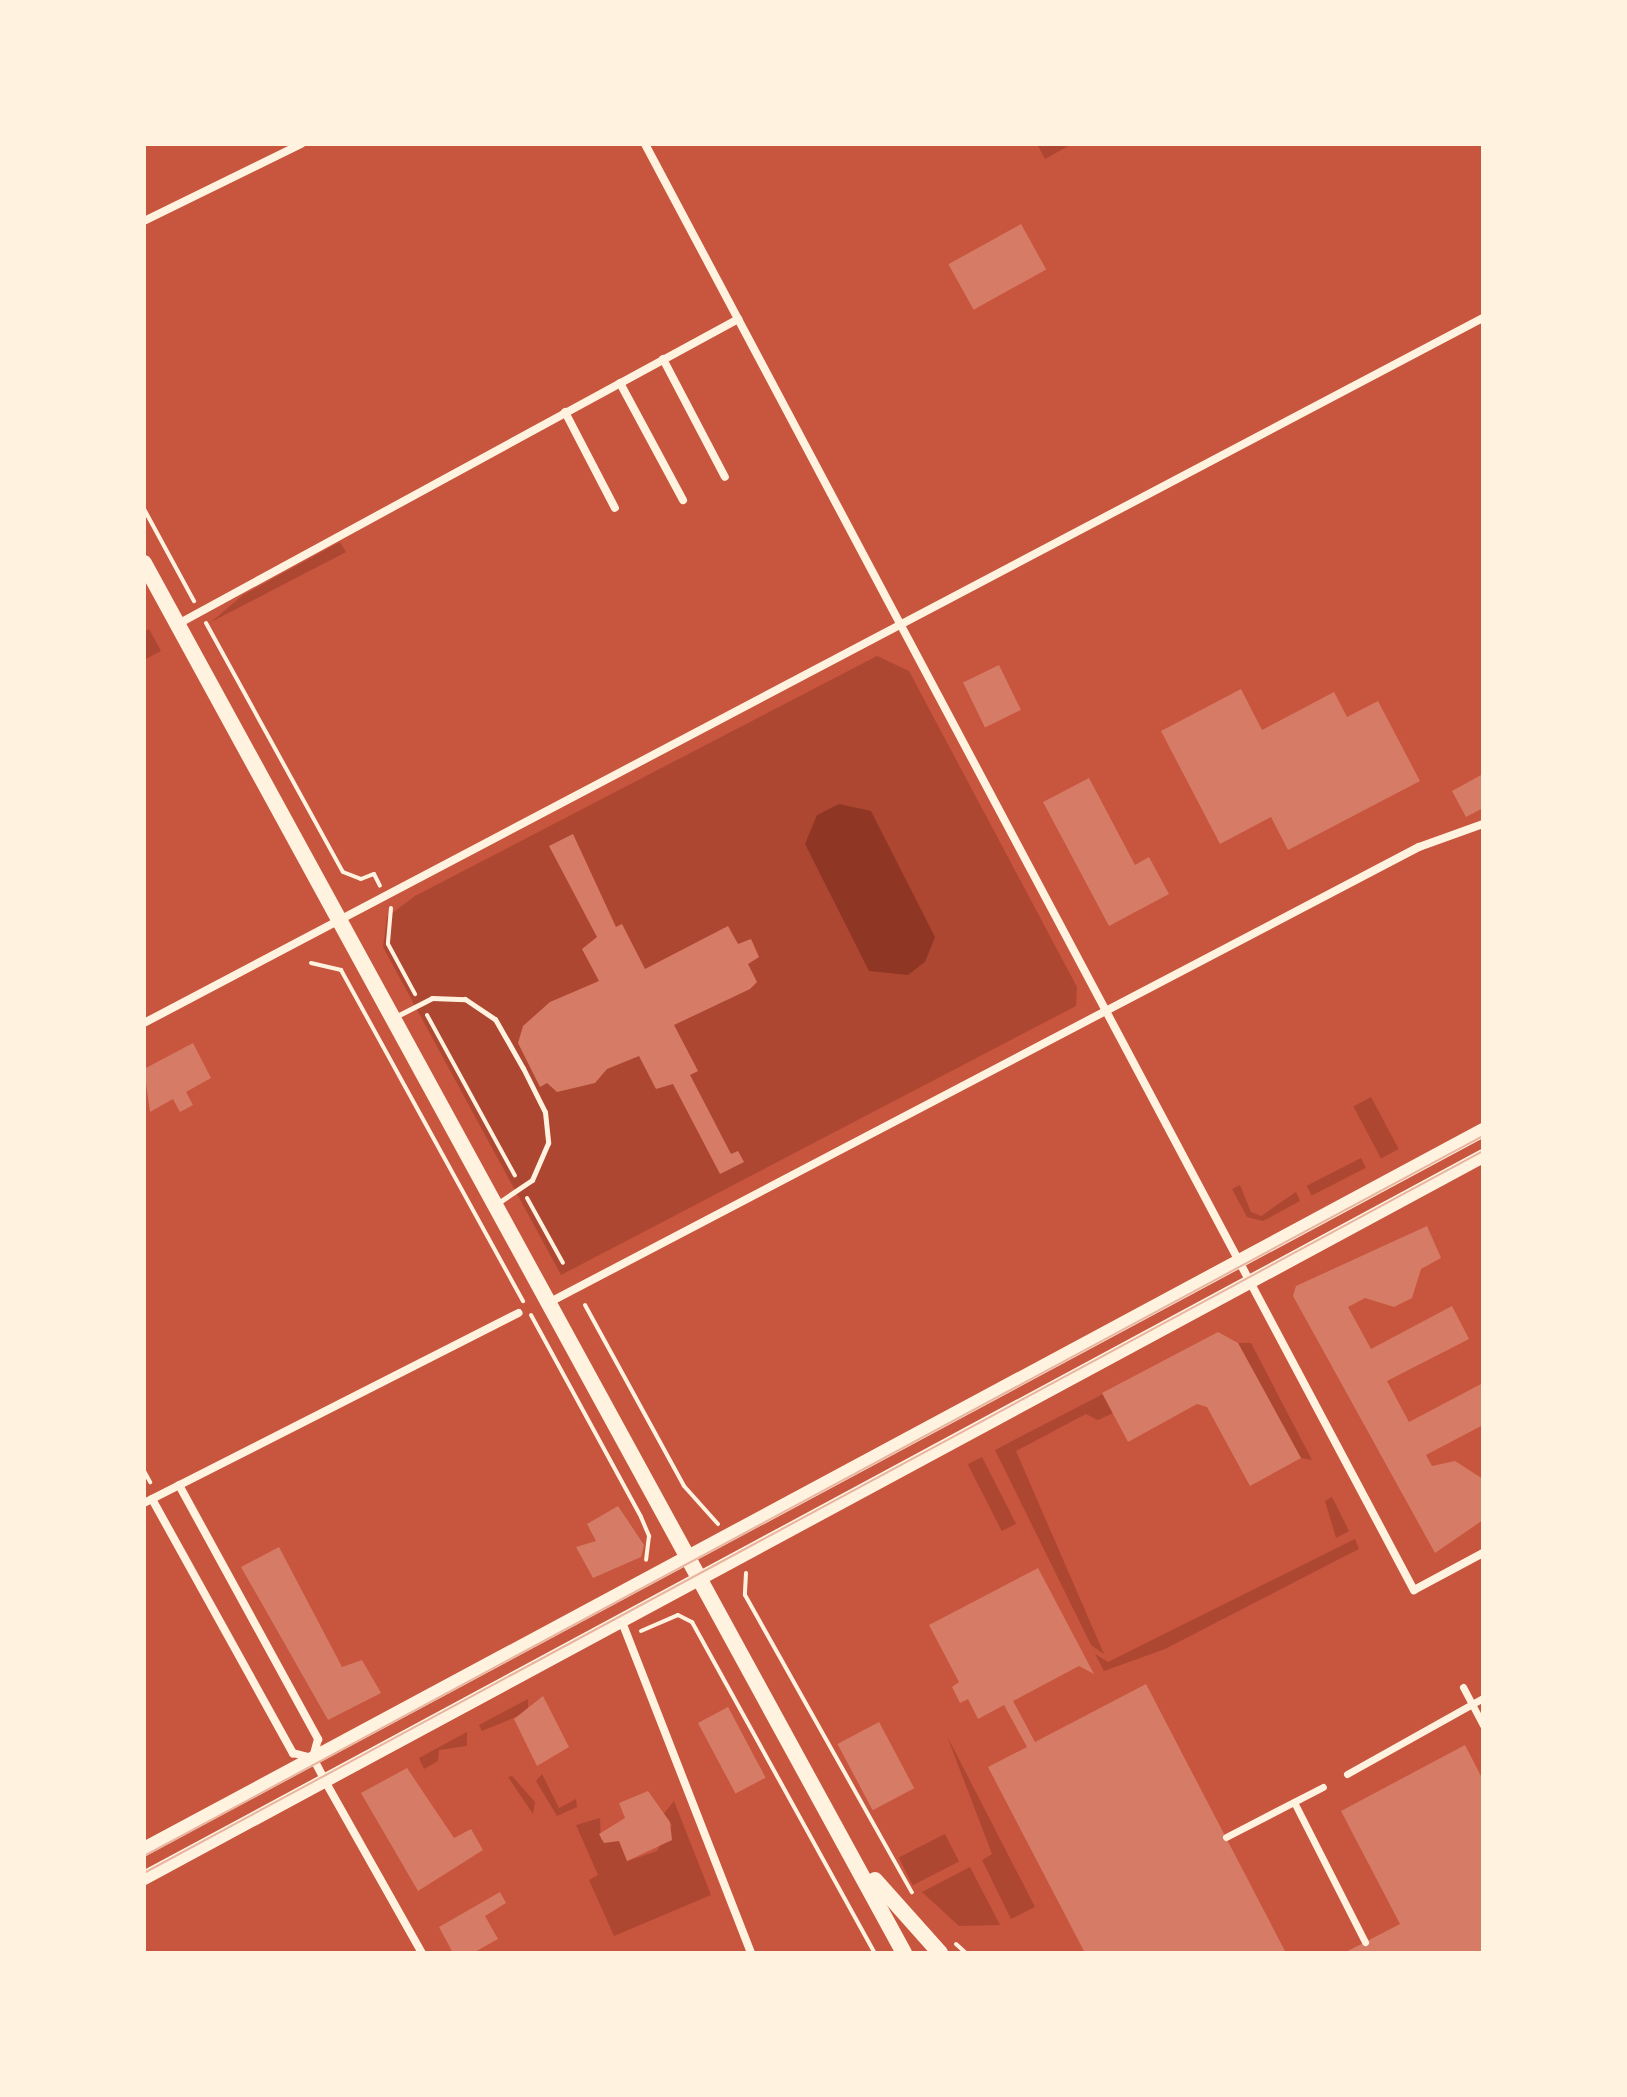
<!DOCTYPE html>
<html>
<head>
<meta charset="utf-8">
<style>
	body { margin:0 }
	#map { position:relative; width:1627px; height:2097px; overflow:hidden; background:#c8553d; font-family:Commissioner,sans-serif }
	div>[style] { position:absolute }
	.green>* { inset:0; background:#ae4732; transform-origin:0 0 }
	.water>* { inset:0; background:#8f3625 }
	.building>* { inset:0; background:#d67c66; transform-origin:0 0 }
	.path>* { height:4px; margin:-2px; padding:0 2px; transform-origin:2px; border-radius:2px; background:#fff3e0 }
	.service>* { height:5px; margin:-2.5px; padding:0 2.5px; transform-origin:2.5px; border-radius:2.5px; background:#fff3e0 }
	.pedestrian>* { height:7px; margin:-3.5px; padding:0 3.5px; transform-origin:3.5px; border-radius:3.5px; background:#fff3e0 }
	.minor>* { height:8px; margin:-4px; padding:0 4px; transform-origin:4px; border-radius:4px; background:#fff3e0 }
	.tertiary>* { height:14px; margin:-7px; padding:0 7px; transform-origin:7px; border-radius:7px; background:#fff3e0 }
	.secondary>* { height:16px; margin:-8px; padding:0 8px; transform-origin:8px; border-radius:8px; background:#fff3e0 }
	.tram>* { height:2px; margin:-1px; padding:0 1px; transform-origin:1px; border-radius:1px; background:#e9b49f }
	span { translate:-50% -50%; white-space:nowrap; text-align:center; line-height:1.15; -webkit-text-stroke:6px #fff3e0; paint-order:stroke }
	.frame { position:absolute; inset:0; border:146px solid #fff3e0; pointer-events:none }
</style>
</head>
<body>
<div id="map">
	<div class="green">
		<div style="clip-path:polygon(1037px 144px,1072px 144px,1045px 159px)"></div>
		<div style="clip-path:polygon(340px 542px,346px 552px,211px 622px,243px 595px)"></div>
		<div style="clip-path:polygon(149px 629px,161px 651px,144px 660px,144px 632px)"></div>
		<div style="clip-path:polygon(877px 656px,909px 671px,1077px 987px,1076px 1006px,561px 1275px,383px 947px,387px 917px,415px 896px)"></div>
		<div style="left:1371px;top:1097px;width:59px;height:20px;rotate:62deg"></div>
		<div style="left:1361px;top:1158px;width:11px;height:61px;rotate:63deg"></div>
		<div style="clip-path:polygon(1240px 1185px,1251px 1212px,1261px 1216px,1296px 1192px,1300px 1201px,1263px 1221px,1247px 1217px,1232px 1189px)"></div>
		<div style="clip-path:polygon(1238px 1343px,1251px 1343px,1312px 1460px,1301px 1458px)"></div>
		<div style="clip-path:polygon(1103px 1394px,1113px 1413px,1098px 1420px,1086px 1414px,1016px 1451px,1104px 1654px,1091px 1645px,995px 1450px)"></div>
		<div style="left:982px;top:1457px;width:75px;height:16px;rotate:63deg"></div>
		<div style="clip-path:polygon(1332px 1497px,1349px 1531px,1336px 1538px,1325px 1501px)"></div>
		<div style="clip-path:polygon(1355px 1539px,1359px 1549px,1347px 1555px,1165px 1649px,1104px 1671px,1095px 1654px,1108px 1662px)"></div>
		<div style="clip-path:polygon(528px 1699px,528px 1712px,482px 1731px,479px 1725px)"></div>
		<div style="clip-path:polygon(467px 1732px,467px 1746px,439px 1750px,438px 1761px,424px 1769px,419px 1758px)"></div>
		<div style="clip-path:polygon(947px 1736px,1035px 1907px,1011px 1919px,982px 1860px,992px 1854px)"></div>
		<div style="clip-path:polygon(542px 1774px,559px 1808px,576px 1799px,577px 1807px,557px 1816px,536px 1781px)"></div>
		<div style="clip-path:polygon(512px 1776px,535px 1802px,533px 1814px,508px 1777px)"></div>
		<div style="clip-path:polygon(674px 1801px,711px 1895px,614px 1936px,589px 1880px,598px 1875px,576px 1825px,600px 1818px,601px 1840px,619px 1841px,628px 1861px,657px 1851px,672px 1825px,662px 1816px)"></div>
		<div style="left:945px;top:1834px;width:31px;height:52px;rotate:63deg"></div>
		<div style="clip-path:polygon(970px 1867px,1000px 1925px,959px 1926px,922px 1892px)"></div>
	</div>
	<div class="water">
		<div style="clip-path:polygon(839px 804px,871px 811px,935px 937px,925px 962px,908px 975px,869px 971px,805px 844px,817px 815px)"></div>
	</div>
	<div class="building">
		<div style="left:1021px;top:224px;width:52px;height:83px;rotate:61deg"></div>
		<div style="left:999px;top:665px;width:50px;height:40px;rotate:64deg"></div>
		<div style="clip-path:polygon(1241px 689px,1262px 730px,1334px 692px,1347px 717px,1378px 701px,1420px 781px,1288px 850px,1271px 817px,1220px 844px,1161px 731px)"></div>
		<div style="clip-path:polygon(1483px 774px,1483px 808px,1466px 817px,1452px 791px)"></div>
		<div style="clip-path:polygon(1089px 778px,1135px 865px,1149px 857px,1169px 894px,1109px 926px,1043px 802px)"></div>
		<div style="clip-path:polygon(573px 834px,616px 927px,622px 924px,645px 969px,728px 926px,738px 944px,751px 939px,759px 957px,748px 964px,757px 982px,750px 989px,674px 1025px,698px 1071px,690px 1075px,731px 1154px,738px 1151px,744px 1162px,720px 1174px,673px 1084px,656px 1089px,639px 1056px,607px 1069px,595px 1083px,557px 1092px,547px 1083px,540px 1087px,518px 1043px,523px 1026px,550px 1002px,599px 981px,582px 949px,597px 937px,549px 846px)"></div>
		<div style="clip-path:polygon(193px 1043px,211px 1078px,186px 1092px,193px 1105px,180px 1112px,173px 1099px,150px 1112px,144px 1069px)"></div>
		<div style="clip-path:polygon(1427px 1226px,1441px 1258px,1421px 1269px,1412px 1298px,1394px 1307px,1365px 1298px,1348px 1307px,1371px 1349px,1452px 1306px,1469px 1339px,1387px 1381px,1409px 1422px,1483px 1383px,1483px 1425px,1426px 1455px,1432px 1466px,1455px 1461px,1483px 1479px,1483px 1520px,1435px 1553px,1293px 1296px,1296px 1286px)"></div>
		<div style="clip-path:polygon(1218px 1332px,1238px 1343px,1301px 1458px,1250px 1486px,1207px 1407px,1197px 1404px,1128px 1442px,1102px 1393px)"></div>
		<div style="clip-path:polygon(618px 1506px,644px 1545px,641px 1557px,593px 1578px,576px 1547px,596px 1541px,587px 1524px)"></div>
		<div style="clip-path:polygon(279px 1547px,342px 1667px,362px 1660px,381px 1693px,328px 1720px,241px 1567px)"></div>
		<div style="clip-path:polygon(1038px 1568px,1094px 1674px,1079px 1666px,1013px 1701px,1035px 1742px,1146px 1684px,1286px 1953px,1085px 1953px,988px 1767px,1027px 1747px,1004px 1705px,978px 1719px,968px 1699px,960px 1703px,952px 1687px,959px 1682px,929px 1625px)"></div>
		<div style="clip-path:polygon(543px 1696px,569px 1747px,537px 1766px,514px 1719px)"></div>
		<div style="left:728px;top:1707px;width:80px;height:34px;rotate:62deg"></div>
		<div style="left:879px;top:1722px;width:75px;height:47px;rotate:62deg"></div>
		<div style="clip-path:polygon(1465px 1745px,1483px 1780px,1483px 1953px,1344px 1953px,1400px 1924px,1341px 1811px)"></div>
		<div style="clip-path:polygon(407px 1768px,454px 1838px,471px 1829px,483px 1850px,418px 1891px,361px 1793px)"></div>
		<div style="clip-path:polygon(648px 1791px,670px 1822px,672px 1840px,627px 1861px,619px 1841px,604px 1843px,599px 1834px,625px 1818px,619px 1803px)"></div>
		<div style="clip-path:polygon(500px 1892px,506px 1903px,485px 1916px,498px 1939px,473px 1953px,453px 1953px,439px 1927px)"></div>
	</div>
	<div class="path">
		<div style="left:144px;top:509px;width:105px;rotate:61.5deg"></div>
		<div style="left:206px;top:623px;width:284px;rotate:61.2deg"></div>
		<div style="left:343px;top:872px;width:19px;rotate:21deg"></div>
		<div style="left:361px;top:879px;width:14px;rotate:-21deg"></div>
		<div style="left:374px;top:874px;width:13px;rotate:63deg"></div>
		<div style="left:391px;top:908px;width:36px;rotate:95deg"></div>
		<div style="left:388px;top:944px;width:57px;rotate:61.6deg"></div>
		<div style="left:311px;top:963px;width:31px;rotate:13deg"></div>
		<div style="left:341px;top:970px;width:378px;rotate:61.2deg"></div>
		<div style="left:427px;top:1015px;width:183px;rotate:61.3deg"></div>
		<div style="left:527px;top:1198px;width:74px;rotate:61deg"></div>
		<div style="left:585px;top:1305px;width:206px;rotate:61.3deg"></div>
		<div style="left:684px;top:1486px;width:51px;rotate:48.2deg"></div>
		<div style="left:531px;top:1315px;width:230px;rotate:61.4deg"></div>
		<div style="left:641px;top:1517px;width:21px;rotate:67deg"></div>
		<div style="left:649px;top:1536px;width:24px;rotate:97deg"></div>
		<div style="left:144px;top:1471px;width:13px;rotate:61deg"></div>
		<div style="left:746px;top:1573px;width:22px;rotate:93deg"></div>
		<div style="left:745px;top:1595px;width:341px;rotate:60.7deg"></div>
		<div style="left:641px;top:1631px;width:40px;rotate:-23.4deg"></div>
		<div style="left:678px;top:1615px;width:16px;rotate:27deg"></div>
		<div style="left:692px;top:1622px;width:378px;rotate:61.1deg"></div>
		<div style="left:956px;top:1944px;width:13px;rotate:42deg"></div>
	</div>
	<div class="service">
		<div style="left:397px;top:1016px;width:39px;rotate:-27deg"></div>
		<div style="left:432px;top:998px;width:33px;rotate:2deg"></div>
		<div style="left:465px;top:999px;width:36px;rotate:34deg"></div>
		<div style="left:495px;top:1019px;width:56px;rotate:60.3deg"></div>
		<div style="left:523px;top:1068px;width:49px;rotate:63.4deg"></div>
		<div style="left:545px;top:1112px;width:31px;rotate:84deg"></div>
		<div style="left:548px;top:1143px;width:40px;rotate:113.4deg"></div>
		<div style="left:532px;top:1180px;width:41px;rotate:145.9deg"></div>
	</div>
	<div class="pedestrian">
		<div style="left:1463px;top:1687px;width:43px;rotate:62.2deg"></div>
		<div style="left:1347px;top:1774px;width:156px;rotate:-29.2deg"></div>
		<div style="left:1294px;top:1802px;width:157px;rotate:63.1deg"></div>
		<div style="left:1226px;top:1837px;width:109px;rotate:-27.3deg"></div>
	</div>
	<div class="minor">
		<div style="left:645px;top:144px;width:1638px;rotate:62deg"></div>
		<div style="left:1414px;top:1590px;width:78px;rotate:-28.2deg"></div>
		<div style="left:144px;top:221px;width:175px;rotate:-26.1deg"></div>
		<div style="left:663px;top:359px;width:133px;rotate:62.3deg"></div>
		<div style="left:620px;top:383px;width:133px;rotate:61.7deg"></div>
		<div style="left:565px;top:412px;width:108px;rotate:62.5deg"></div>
		<div style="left:178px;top:624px;width:638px;rotate:-28.57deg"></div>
		<div style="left:144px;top:1023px;width:1513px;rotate:-27.77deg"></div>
		<div style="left:550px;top:1302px;width:981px;rotate:-27.64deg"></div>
		<div style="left:1419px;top:847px;width:68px;rotate:-19.8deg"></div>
		<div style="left:179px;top:1485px;width:290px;rotate:61.3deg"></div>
		<div style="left:318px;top:1739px;width:20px;rotate:105deg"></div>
		<div style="left:313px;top:1758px;width:26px;rotate:62deg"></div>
		<div style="left:325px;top:1781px;width:197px;rotate:60.6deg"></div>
		<div style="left:152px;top:1499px;width:291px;rotate:61deg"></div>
		<div style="left:293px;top:1753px;width:20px;rotate:15deg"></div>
		<div style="left:144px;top:1503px;width:420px;rotate:-26.9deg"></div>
		<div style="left:622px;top:1622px;width:355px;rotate:68.7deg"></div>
	</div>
	<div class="tertiary">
		<div style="left:144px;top:1849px;width:1520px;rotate:-28.23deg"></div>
		<div style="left:144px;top:1878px;width:1521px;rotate:-28.33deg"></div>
	</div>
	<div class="secondary">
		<div style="left:144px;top:563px;width:1584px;rotate:61.33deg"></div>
		<div style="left:875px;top:1880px;width:98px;rotate:48.3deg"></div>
	</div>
	<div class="tram">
		<div style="left:144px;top:1856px;width:1520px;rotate:-28.27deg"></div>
		<div style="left:144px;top:1873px;width:1521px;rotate:-28.33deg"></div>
	</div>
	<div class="frame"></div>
</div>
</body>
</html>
